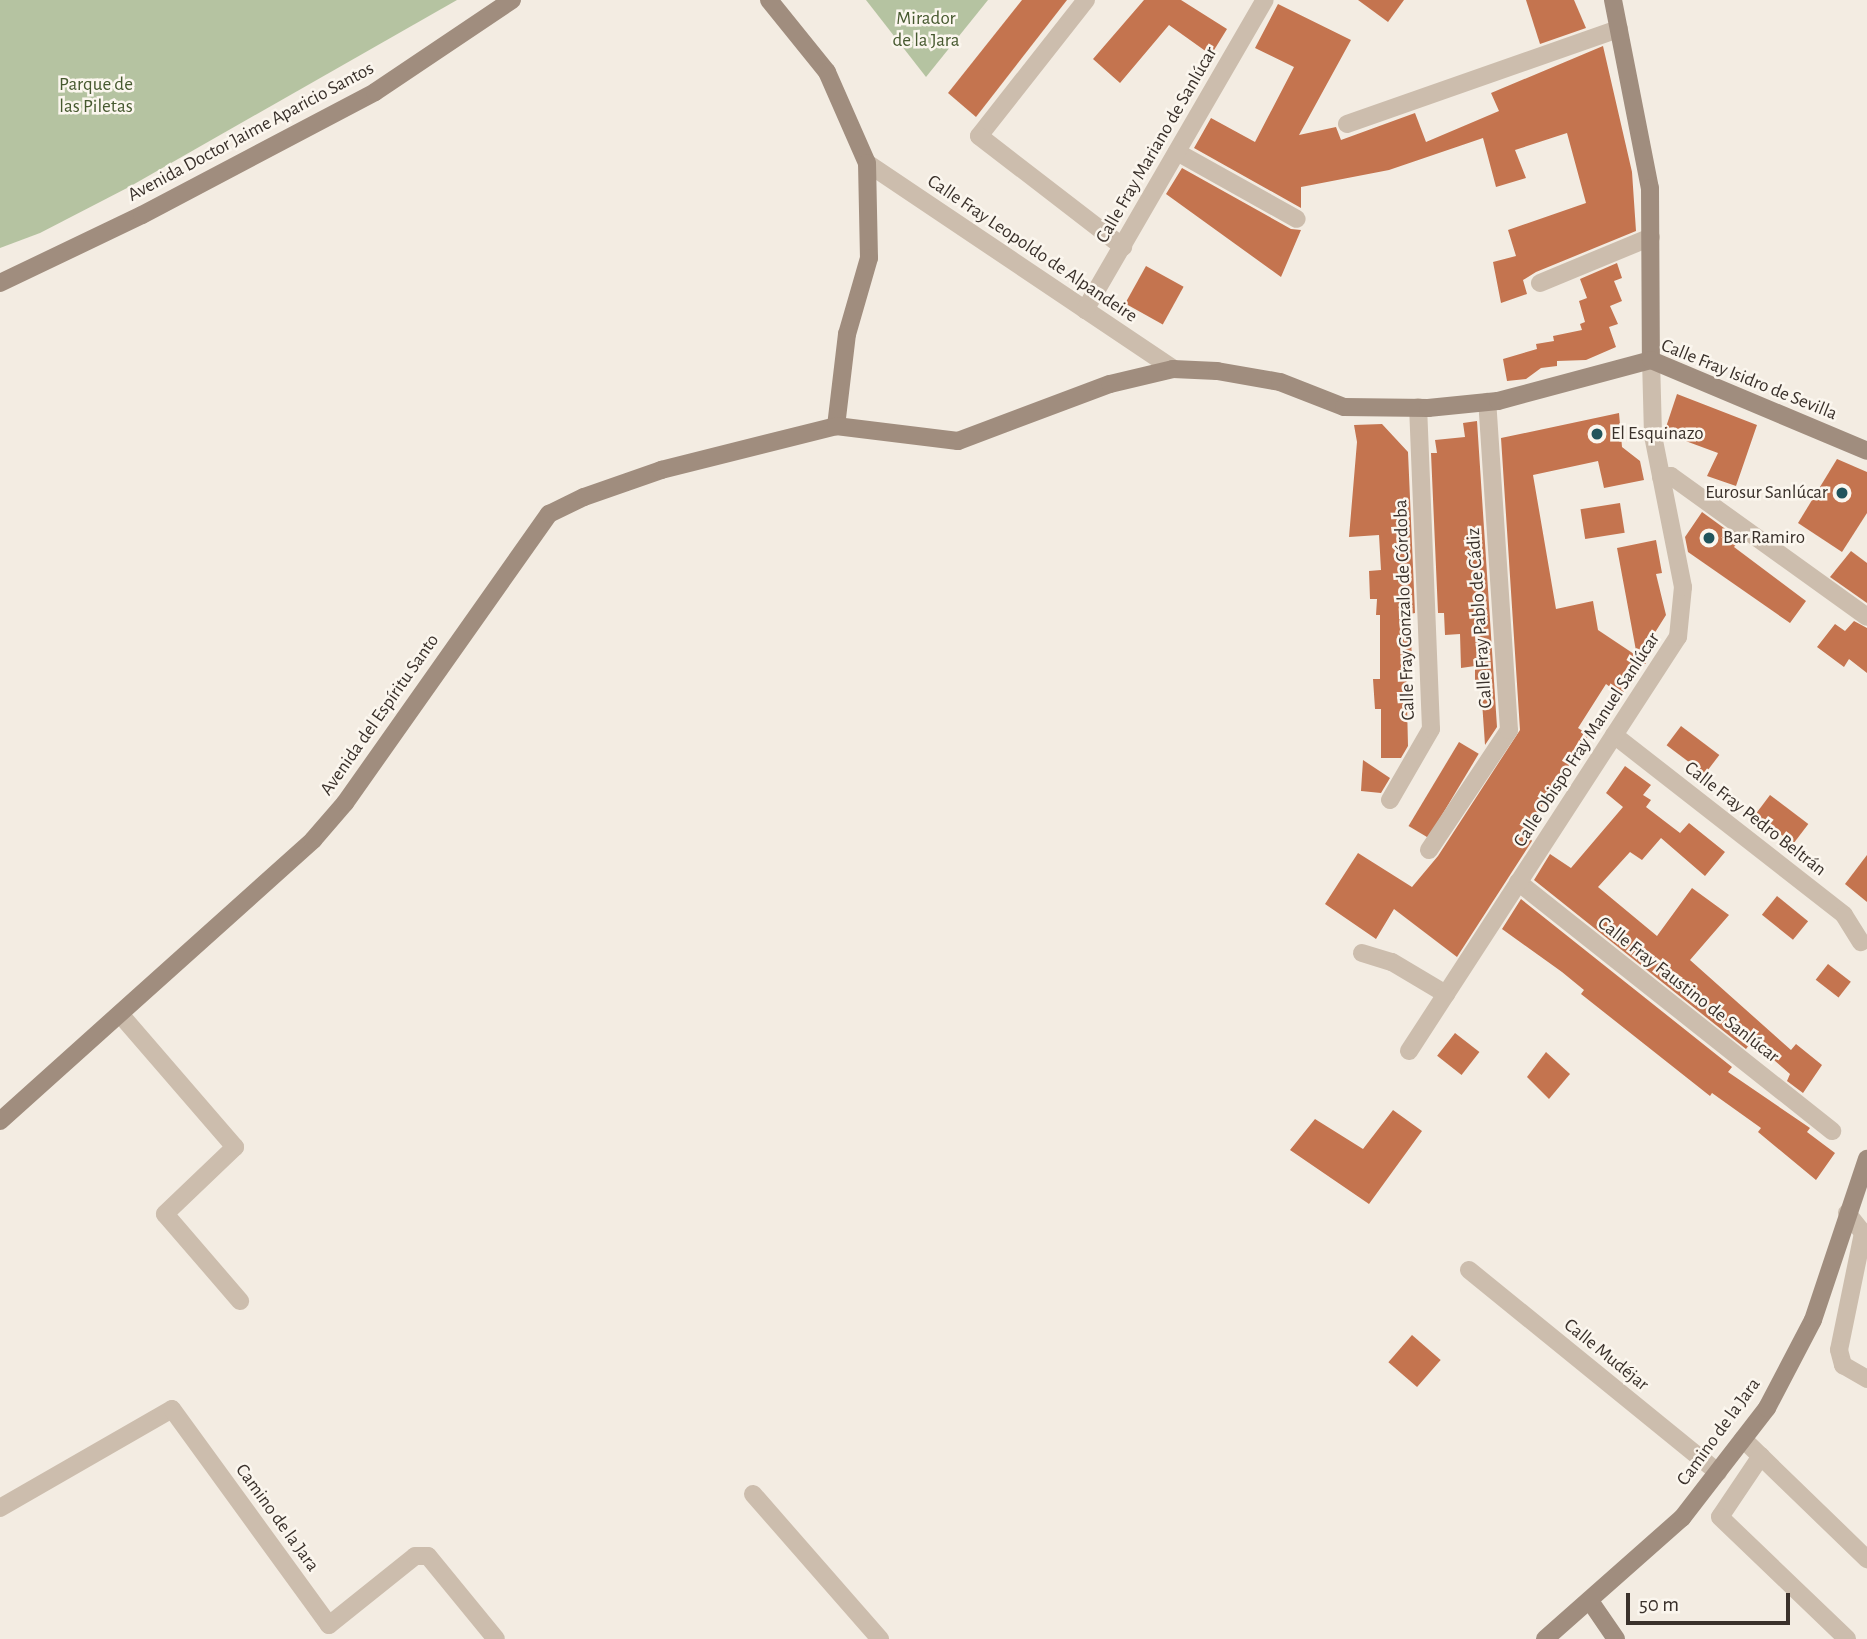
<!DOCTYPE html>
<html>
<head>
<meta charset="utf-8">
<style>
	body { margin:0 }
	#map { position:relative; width:1867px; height:1639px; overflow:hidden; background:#f3ece2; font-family:"Alegreya Sans",sans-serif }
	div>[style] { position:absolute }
	.green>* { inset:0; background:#b5c3a1 }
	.building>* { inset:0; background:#c4744f; transform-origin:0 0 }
	.street>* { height:18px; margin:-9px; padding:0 9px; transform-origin:9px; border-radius:9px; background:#ccbdad }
	.secondary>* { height:18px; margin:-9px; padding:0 9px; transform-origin:9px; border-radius:9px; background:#a08d7e }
	.dots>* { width:19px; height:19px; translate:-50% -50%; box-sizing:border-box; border:4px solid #fbf6ee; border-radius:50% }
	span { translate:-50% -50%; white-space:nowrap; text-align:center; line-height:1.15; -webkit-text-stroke:5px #fbf6ee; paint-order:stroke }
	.park-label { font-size:19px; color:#46592f }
	.street-label { font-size:19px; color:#3a312b }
	.poi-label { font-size:19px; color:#3a312b }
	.left { translate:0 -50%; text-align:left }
	.right { translate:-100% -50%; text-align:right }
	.scale { position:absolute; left:1626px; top:1593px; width:164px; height:32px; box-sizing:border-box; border:4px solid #3a312b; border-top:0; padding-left:9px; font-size:21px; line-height:24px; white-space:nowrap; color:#3a312b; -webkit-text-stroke:5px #fbf6ee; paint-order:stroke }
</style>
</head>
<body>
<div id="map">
	<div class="green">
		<div style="clip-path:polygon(0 0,457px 0,129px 187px,40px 233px,0 248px)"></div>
		<div style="clip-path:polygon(866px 0,988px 0,926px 77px)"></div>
	</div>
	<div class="building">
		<div style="clip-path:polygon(1022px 0,1067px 0,976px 117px,948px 93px)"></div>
		<div style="clip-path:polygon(1144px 0,1181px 0,1227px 29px,1211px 55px,1169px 25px,1120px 83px,1093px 59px)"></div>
		<div style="clip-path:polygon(1358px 0,1404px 0,1388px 22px)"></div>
		<div style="clip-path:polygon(1526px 0,1574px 0,1586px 28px,1540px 44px)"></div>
		<div style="clip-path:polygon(1278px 4px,1351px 40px,1299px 135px,1336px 127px,1341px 140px,1415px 113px,1426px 142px,1499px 111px,1491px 93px,1603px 46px,1632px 172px,1636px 231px,1536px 272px,1523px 280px,1527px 294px,1501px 303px,1493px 262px,1516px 256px,1508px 230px,1586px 203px,1567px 133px,1515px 150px,1526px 178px,1496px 187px,1483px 138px,1389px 170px,1301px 187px,1301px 208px,1194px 148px,1211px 118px,1255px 142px,1294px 67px,1255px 48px)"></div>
		<div style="clip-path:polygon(1182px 168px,1291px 229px,1301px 230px,1281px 277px,1166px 194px)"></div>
		<div style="clip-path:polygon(1617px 263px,1622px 278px,1614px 281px,1622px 301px,1610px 306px,1618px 324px,1609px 327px,1616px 347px,1586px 360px,1557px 361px,1557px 366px,1541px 368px,1526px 379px,1507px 381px,1503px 359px,1537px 349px,1536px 344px,1554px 341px,1553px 336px,1582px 330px,1580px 324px,1585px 322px,1579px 301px,1587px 298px,1580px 279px)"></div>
		<div style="left:1146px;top:266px;width:43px;height:43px;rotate:29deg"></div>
		<div style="clip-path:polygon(1677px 394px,1757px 425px,1736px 486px,1707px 476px,1718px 453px,1664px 433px)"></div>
		<div style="clip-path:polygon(1619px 413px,1622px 447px,1640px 461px,1644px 480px,1604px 488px,1598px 461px,1533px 475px,1556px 609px,1593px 601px,1598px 630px,1637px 656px,1617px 548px,1656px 540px,1662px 573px,1656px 574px,1666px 615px,1639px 658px,1646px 663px,1621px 695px,1606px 684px,1578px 728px,1589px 735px,1526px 830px,1532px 841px,1457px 957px,1394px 909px,1376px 939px,1325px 904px,1358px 853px,1412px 887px,1438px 856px,1520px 730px,1501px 438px)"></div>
		<div style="clip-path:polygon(1477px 421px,1497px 727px,1485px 745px,1481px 687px,1475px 687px,1475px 666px,1461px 668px,1460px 634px,1445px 635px,1444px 613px,1438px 613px,1431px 453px,1437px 453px,1435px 440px,1465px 437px,1463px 423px)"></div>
		<div style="clip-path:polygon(1382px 424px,1408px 452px,1415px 613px,1410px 614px,1412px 661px,1406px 662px,1408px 746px,1401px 758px,1381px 758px,1381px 709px,1375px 709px,1373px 679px,1380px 679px,1380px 615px,1376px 615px,1377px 599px,1370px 599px,1369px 571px,1381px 570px,1379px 535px,1349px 537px,1357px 442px,1354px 425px)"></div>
		<div style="clip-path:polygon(1837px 459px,1867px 472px,1867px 513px,1842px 552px,1798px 523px)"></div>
		<div style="left:1620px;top:503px;width:30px;height:40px;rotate:81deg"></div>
		<div style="clip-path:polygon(1702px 512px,1735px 536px,1738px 542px,1734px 547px,1806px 601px,1790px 623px,1688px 552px,1685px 537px)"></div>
		<div style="clip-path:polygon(1851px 551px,1867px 563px,1867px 603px,1830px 577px)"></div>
		<div style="clip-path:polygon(1854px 621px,1867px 628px,1867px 673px,1849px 659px,1844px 667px,1817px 647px,1835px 624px,1845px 631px)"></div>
		<div style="left:1681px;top:726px;width:48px;height:24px;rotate:37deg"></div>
		<div style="left:1459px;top:742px;width:23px;height:98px;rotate:31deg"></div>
		<div style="clip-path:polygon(1363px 760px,1390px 778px,1381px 793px,1361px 791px)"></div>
		<div style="clip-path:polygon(1625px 766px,1651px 785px,1643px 795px,1651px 800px,1646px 807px,1680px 833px,1689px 823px,1725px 852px,1705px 876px,1661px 838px,1642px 860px,1630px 852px,1598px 887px,1657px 936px,1692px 888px,1729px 915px,1690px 960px,1791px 1050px,1796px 1044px,1822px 1065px,1803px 1093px,1787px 1081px,1790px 1074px,1752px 1041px,1746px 1049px,1534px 880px,1550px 854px,1571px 868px,1623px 807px,1606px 793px)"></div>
		<div style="left:1770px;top:795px;width:48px;height:25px;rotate:37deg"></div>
		<div style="clip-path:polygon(1867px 855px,1867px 902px,1845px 884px)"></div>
		<div style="left:1777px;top:896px;width:40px;height:24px;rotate:39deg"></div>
		<div style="clip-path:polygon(1521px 899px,1732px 1067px,1728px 1072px,1810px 1128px,1807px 1132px,1835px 1153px,1816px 1180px,1758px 1132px,1761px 1128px,1712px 1093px,1710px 1096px,1581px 994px,1584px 990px,1562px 972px,1502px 929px)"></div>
		<div style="left:1828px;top:964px;width:29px;height:20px;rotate:38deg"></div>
		<div style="left:1455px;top:1033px;width:31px;height:29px;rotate:38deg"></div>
		<div style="clip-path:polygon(1546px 1052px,1570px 1074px,1549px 1099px,1527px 1077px)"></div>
		<div style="clip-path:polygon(1393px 1110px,1422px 1131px,1369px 1204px,1290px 1150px,1315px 1119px,1363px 1149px)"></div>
		<div style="left:1412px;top:1335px;width:38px;height:36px;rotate:41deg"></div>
	</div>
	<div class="street">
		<div style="left:1086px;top:0;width:173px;rotate:128.2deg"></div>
		<div style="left:979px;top:136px;width:182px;rotate:37.6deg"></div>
		<div style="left:1347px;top:124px;width:288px;rotate:-19.3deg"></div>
		<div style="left:1177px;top:152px;width:137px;rotate:29.2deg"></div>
		<div style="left:867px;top:163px;width:369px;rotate:33.9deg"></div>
		<div style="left:1540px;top:283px;width:120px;rotate:-22.5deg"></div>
		<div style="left:1085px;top:310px;width:358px;rotate:-59.9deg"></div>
		<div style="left:1661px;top:477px;width:10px;rotate:-6deg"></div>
		<div style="left:1671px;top:476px;width:241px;rotate:35.7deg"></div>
		<div style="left:1614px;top:735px;width:292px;rotate:38deg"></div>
		<div style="left:1844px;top:915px;width:32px;rotate:58deg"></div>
		<div style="left:1390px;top:800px;width:82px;rotate:-60deg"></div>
		<div style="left:1431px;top:729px;width:322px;rotate:-92.3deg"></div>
		<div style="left:1429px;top:850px;width:144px;rotate:-56.3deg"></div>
		<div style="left:1509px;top:730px;width:329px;rotate:-93.8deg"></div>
		<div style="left:1518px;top:882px;width:401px;rotate:38.4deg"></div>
		<div style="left:1362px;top:953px;width:31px;rotate:17deg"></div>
		<div style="left:1392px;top:962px;width:63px;rotate:30.7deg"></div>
		<div style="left:120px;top:1014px;width:176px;rotate:49.2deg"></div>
		<div style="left:235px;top:1147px;width:97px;rotate:136.3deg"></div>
		<div style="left:165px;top:1214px;width:115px;rotate:49.2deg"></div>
		<div style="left:1409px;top:1051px;width:494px;rotate:-57deg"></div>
		<div style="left:1678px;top:637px;width:50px;rotate:-84.3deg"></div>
		<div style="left:1683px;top:587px;width:155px;rotate:-101.2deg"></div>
		<div style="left:1653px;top:435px;width:75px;rotate:-91.5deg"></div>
		<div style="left:1847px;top:1213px;width:26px;rotate:51deg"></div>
		<div style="left:1863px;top:1233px;width:119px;rotate:101.6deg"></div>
		<div style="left:1839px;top:1350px;width:16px;rotate:75deg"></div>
		<div style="left:1843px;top:1365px;width:28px;rotate:30deg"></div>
		<div style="left:1469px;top:1270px;width:321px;rotate:39.1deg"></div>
		<div style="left:1743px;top:1439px;width:173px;rotate:44.1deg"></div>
		<div style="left:1761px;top:1456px;width:73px;rotate:123.9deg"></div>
		<div style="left:1720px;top:1517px;width:176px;rotate:43.8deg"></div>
		<div style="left:753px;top:1494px;width:193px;rotate:48.8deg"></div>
		<div style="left:0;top:1508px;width:198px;rotate:-29.9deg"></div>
		<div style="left:172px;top:1409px;width:267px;rotate:54deg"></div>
		<div style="left:329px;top:1625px;width:110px;rotate:-38.7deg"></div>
		<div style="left:415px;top:1556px;width:13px"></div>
		<div style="left:428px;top:1556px;width:107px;rotate:50.7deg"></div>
	</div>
	<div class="secondary">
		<div style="left:769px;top:0;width:92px;rotate:51.1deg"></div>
		<div style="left:827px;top:72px;width:99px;rotate:66.3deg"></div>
		<div style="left:867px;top:163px;width:95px;rotate:88.8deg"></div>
		<div style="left:869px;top:258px;width:79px;rotate:106.1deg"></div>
		<div style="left:847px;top:334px;width:93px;rotate:96.8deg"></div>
		<div style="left:1613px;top:0;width:192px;rotate:78.9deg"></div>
		<div style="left:1650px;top:188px;width:172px;rotate:89.7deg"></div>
		<div style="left:0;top:283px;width:157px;rotate:-25.6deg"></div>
		<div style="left:142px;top:215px;width:263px;rotate:-27.8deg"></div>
		<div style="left:375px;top:92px;width:165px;rotate:-33.9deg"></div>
		<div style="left:0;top:1121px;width:421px;rotate:-41.9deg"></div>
		<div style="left:313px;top:840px;width:49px;rotate:-49.1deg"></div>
		<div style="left:345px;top:803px;width:354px;rotate:-54.8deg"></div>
		<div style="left:549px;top:514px;width:39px;rotate:-26deg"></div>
		<div style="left:584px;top:497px;width:82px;rotate:-19.3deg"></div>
		<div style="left:661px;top:470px;width:180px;rotate:-14.1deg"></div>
		<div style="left:836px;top:426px;width:123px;rotate:7deg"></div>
		<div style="left:958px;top:441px;width:162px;rotate:-20.6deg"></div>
		<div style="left:1110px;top:384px;width:65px;rotate:-13.4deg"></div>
		<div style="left:1173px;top:369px;width:44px;rotate:2.6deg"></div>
		<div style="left:1217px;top:371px;width:64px;rotate:9.9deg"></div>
		<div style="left:1280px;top:382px;width:69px;rotate:21.3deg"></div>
		<div style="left:1344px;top:407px;width:84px;rotate:0.7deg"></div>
		<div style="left:1428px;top:408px;width:70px;rotate:-5.7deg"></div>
		<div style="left:1498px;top:401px;width:158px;rotate:-15deg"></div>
		<div style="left:1651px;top:360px;width:234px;rotate:22.8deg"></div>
		<div style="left:1590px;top:1601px;width:46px;rotate:55.6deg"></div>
		<div style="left:1545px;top:1639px;width:183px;rotate:-41.5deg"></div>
		<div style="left:1682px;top:1518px;width:139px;rotate:-52.3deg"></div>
		<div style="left:1767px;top:1408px;width:99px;rotate:-62.4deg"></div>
		<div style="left:1813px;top:1320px;width:170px;rotate:-71.5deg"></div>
	</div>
	<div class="dots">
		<div style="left:1597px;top:434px;background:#21545c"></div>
		<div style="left:1842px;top:493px;background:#21545c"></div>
		<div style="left:1709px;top:538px;background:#21545c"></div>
	</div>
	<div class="park-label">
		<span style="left:926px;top:30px">Mirador<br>de la Jara</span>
		<span style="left:96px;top:96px">Parque de<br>las Piletas</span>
	</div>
	<div class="street-label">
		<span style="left:251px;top:132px;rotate:-28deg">Avenida Doctor Jaime Aparicio Santos</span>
		<span style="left:1157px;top:145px;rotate:-60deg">Calle Fray Mariano de Sanlúcar</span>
		<span style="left:1032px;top:249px;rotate:34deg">Calle Fray Leopoldo de Alpandeire</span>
		<span style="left:1749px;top:380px;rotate:22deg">Calle Fray Isidro de Sevilla</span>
		<span style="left:1405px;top:610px;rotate:-92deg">Calle Fray Gonzalo de Córdoba</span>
		<span style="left:1480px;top:618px;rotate:-94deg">Calle Fray Pablo de Cádiz</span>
		<span style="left:380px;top:715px;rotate:-55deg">Avenida del Espíritu Santo</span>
		<span style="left:1587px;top:740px;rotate:-57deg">Calle Obispo Fray Manuel Sanlúcar</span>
		<span style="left:1755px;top:819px;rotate:38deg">Calle Fray Pedro Beltrán</span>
		<span style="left:1688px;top:990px;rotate:38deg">Calle Fray Faustino de Sanlúcar</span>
		<span style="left:1606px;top:1355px;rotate:39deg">Calle Mudéjar</span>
		<span style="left:1719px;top:1432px;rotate:-54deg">Camino de la Jara</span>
		<span style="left:277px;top:1518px;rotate:54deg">Camino de la Jara</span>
	</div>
	<div class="poi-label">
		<span class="left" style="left:1611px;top:434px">El Esquinazo</span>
		<span class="right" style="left:1828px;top:493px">Eurosur Sanlúcar</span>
		<span class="left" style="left:1723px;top:538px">Bar Ramiro</span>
	</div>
	<div class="scale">50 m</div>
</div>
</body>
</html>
